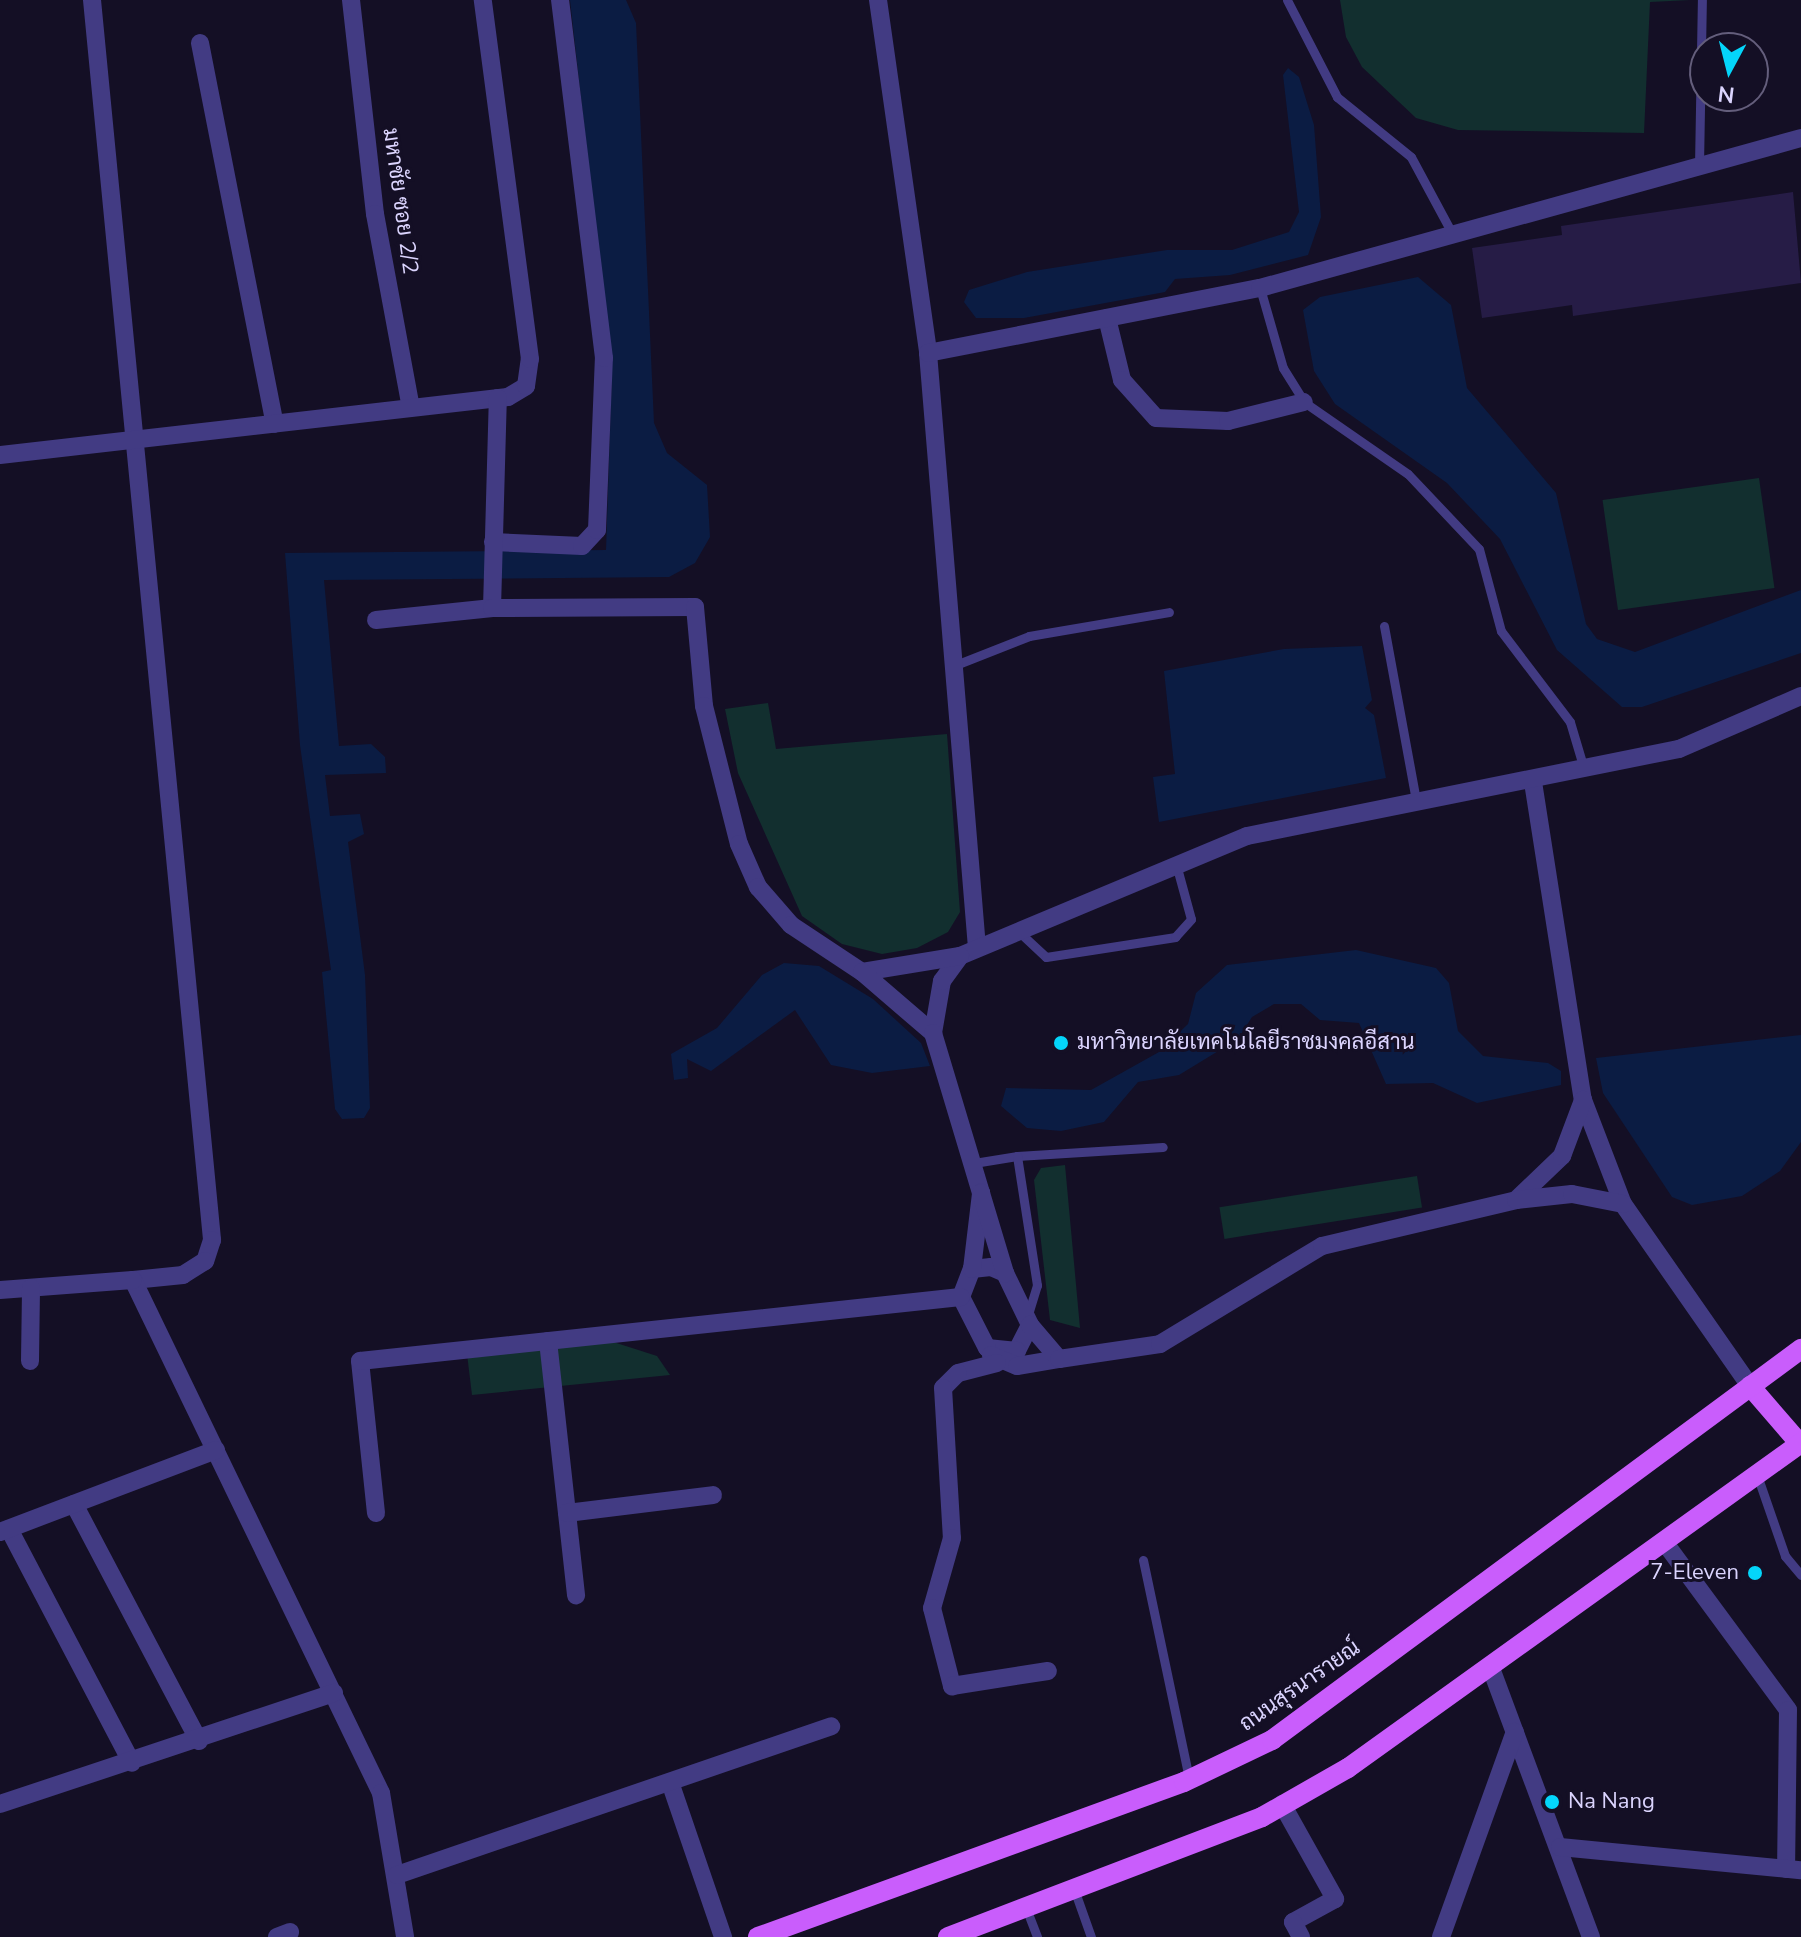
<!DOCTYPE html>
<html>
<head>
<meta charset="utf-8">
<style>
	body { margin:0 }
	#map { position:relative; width:1801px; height:1937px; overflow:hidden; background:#140f25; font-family:"Nunito Sans",Sarabun,sans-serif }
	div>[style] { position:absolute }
	.green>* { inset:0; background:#122f2f; transform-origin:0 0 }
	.water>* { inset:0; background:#0b1c43 }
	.building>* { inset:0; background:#261c46 }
	.service>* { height:9px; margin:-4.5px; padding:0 4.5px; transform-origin:4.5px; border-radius:4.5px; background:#423b83 }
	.minor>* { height:18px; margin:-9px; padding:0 9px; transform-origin:9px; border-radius:9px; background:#423b83 }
	.primary>* { height:20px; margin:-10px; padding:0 10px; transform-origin:10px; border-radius:10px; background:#c95dfc }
	.dots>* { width:22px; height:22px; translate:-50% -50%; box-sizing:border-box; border:4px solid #140f25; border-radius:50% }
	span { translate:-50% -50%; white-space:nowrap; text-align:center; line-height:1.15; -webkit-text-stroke:6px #140f25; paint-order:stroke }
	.street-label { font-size:22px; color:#dbd4fe }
	.poi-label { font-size:22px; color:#dbd4fe }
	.left { translate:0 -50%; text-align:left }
	.right { translate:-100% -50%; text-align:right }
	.north { position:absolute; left:1689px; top:32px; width:80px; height:80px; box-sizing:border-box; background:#140f25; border:2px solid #645e7c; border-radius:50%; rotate:187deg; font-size:22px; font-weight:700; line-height:32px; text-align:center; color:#dbd4fe }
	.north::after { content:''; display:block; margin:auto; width:28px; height:36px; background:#04d5fa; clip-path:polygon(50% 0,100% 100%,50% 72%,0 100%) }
</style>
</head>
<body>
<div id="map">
	<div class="green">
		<div style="clip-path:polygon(1340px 0,1690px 0,1650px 2px,1644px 133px,1458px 130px,1416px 118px,1362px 67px,1346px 37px)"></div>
		<div style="left:1759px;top:478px;width:111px;height:158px;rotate:82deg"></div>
		<div style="clip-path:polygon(768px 703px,776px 749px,947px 734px,960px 912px,948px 932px,917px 948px,882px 954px,842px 944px,802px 916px,738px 773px,725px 709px)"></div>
		<div style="clip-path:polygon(1065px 1165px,1080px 1328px,1050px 1320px,1034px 1180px,1041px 1168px)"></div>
		<div style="left:1417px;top:1176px;width:32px;height:200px;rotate:81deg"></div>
		<div style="clip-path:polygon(604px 1339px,657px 1356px,670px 1375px,472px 1395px,467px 1354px)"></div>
	</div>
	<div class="water">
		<div style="clip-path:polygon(570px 0,626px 0,636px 23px,654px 423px,667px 453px,707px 485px,710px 537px,695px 563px,669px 577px,324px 580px,339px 746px,371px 744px,385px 757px,386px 773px,325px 775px,330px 816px,360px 814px,364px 834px,348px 842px,365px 975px,370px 1108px,364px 1118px,342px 1119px,335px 1109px,322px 972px,331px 970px,300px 745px,285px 553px,606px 550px,612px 373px)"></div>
		<div style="clip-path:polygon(1288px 68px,1299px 77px,1314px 125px,1321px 217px,1308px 255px,1230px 275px,1175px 279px,1165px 292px,1024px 318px,976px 318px,964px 302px,969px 290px,1027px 272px,1167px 250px,1232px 250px,1289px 232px,1299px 212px,1283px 75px)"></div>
		<div style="clip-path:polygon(1418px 277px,1451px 305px,1467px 388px,1556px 493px,1586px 624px,1597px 639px,1635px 652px,1801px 590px,1801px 653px,1642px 707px,1622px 707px,1557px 650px,1500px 539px,1447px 483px,1335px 404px,1314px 371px,1303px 310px,1320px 297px)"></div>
		<div style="clip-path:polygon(1362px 646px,1372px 700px,1365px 708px,1374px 715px,1386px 778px,1159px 822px,1153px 777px,1175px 774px,1164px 671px,1284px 649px)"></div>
		<div style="clip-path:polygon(1356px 950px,1436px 968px,1449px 983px,1458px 1031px,1483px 1056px,1548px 1063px,1561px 1071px,1561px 1085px,1477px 1103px,1433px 1083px,1386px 1084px,1359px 1023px,1320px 1020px,1301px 1004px,1274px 1004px,1252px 1017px,1238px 1039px,1179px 1075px,1138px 1082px,1104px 1122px,1061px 1131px,1027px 1128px,1001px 1106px,1006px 1088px,1091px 1090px,1159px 1052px,1188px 1024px,1196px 993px,1227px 965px)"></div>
		<div style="clip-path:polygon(784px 963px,819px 966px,873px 999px,921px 1043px,930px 1066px,872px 1073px,831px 1065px,795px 1010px,711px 1071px,687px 1059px,688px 1078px,674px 1080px,671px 1054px,717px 1028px,762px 975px)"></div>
		<div style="clip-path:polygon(1801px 1035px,1801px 1142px,1780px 1171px,1742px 1196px,1692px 1205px,1672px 1197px,1603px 1093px,1596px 1058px)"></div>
	</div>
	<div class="building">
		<div style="clip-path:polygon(1793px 192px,1801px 283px,1573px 316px,1572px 305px,1482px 318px,1472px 248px,1562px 235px,1561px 226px)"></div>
	</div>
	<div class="service">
		<div style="left:1287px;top:0;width:109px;rotate:62.7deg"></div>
		<div style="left:1337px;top:97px;width:95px;rotate:39deg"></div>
		<div style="left:1411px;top:157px;width:89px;rotate:61.7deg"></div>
		<div style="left:1699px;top:166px;width:166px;rotate:-89deg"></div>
		<div style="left:1260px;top:288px;width:83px;rotate:74deg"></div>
		<div style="left:1283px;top:368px;width:40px;rotate:58deg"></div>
		<div style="left:1304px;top:402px;width:126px;rotate:34.7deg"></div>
		<div style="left:1408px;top:474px;width:103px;rotate:46.6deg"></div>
		<div style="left:1479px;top:549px;width:85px;rotate:75deg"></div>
		<div style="left:1501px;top:631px;width:114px;rotate:52.8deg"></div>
		<div style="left:1570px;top:722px;width:49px;rotate:73.4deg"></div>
		<div style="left:1384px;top:626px;width:178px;rotate:79.6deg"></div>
		<div style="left:953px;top:666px;width:82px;rotate:-21.5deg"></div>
		<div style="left:1029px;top:636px;width:142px;rotate:-9.7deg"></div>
		<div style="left:1018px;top:931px;width:38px;rotate:43deg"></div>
		<div style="left:1046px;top:957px;width:131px;rotate:-8.8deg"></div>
		<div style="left:1175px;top:937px;width:24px;rotate:-48deg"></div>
		<div style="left:1191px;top:919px;width:57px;rotate:-105.3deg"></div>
		<div style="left:1017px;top:1156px;width:146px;rotate:-3.5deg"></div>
		<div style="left:974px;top:1163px;width:44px;rotate:-9.2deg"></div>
		<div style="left:1017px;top:1156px;width:131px;rotate:81.2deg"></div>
		<div style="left:1037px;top:1285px;width:34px;rotate:107deg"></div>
		<div style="left:1757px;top:1475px;width:86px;rotate:70.9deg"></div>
		<div style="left:1785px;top:1556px;width:25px;rotate:50deg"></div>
		<div style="left:1143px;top:1560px;width:224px;rotate:78.1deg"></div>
		<div style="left:1074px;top:1889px;width:51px;rotate:70.5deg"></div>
		<div style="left:1026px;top:1908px;width:31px;rotate:69deg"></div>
	</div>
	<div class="minor">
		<div style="left:92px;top:0;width:1246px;rotate:84.47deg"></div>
		<div style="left:212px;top:1240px;width:22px;rotate:108deg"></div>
		<div style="left:205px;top:1261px;width:26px;rotate:148deg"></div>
		<div style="left:183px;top:1275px;width:50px;rotate:174.3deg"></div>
		<div style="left:133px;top:1280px;width:570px;rotate:64.2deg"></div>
		<div style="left:381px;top:1793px;width:146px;rotate:80.5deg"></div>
		<div style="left:351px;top:0;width:215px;rotate:83.6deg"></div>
		<div style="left:375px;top:214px;width:197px;rotate:79.5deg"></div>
		<div style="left:878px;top:0;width:357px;rotate:81.9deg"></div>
		<div style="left:928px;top:353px;width:597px;rotate:85.29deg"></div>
		<div style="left:200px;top:43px;width:388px;rotate:78.9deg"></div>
		<div style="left:1107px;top:318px;width:64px;rotate:76.4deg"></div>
		<div style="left:1122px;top:380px;width:51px;rotate:48.2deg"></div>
		<div style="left:1156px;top:418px;width:72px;rotate:2.4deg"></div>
		<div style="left:1228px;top:421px;width:78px;rotate:-14deg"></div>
		<div style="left:928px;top:353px;width:338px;rotate:-11.1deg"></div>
		<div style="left:1260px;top:288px;width:561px;rotate:-15.5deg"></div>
		<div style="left:0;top:455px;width:511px;rotate:-6.51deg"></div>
		<div style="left:508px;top:397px;width:21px;rotate:-31deg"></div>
		<div style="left:526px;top:386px;width:27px;rotate:-82deg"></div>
		<div style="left:530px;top:359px;width:362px;rotate:-97.5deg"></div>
		<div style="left:493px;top:542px;width:89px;rotate:2.6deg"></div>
		<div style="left:582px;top:546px;width:22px;rotate:-47deg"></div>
		<div style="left:597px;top:530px;width:172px;rotate:-87.7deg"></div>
		<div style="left:604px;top:358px;width:361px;rotate:-97deg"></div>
		<div style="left:492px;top:608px;width:210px;rotate:-88.4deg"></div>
		<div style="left:376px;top:620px;width:117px;rotate:-5.9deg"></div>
		<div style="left:492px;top:608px;width:203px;rotate:-0.3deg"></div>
		<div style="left:695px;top:607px;width:99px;rotate:84.8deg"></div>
		<div style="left:704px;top:706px;width:142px;rotate:75.8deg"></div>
		<div style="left:739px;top:844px;width:47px;rotate:66.2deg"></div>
		<div style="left:758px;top:887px;width:50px;rotate:49deg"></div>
		<div style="left:791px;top:925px;width:85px;rotate:33.5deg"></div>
		<div style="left:1533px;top:782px;width:322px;rotate:81.1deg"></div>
		<div style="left:1583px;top:1100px;width:111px;rotate:69deg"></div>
		<div style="left:1623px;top:1204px;width:222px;rotate:55.1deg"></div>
		<div style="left:960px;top:956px;width:311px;rotate:-22.7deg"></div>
		<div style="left:1247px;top:836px;width:441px;rotate:-11.4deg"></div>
		<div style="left:1679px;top:749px;width:133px;rotate:-23.5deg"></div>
		<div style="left:933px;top:1033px;width:53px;rotate:-80.2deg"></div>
		<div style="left:942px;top:981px;width:31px;rotate:-54deg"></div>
		<div style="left:960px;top:956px;width:99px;rotate:170.7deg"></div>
		<div style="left:862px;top:972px;width:94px;rotate:40.7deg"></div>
		<div style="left:933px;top:1033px;width:167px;rotate:73.3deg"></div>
		<div style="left:1516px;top:1200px;width:64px;rotate:-43.7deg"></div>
		<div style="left:1562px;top:1156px;width:60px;rotate:-69.4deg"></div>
		<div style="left:991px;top:1267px;width:15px;rotate:23deg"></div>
		<div style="left:1005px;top:1273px;width:58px;rotate:64.3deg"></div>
		<div style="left:1030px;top:1325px;width:29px;rotate:117deg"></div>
		<div style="left:1017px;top:1351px;width:30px;rotate:-174deg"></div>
		<div style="left:987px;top:1348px;width:57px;rotate:-117deg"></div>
		<div style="left:961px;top:1297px;width:30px;rotate:-69deg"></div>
		<div style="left:972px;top:1269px;width:19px;rotate:-6deg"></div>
		<div style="left:972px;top:1269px;width:77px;rotate:-83.2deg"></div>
		<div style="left:981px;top:1193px;width:84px;rotate:73.3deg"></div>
		<div style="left:0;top:1290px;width:133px;rotate:-4.3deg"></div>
		<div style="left:548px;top:1341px;width:256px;rotate:83.7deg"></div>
		<div style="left:991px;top:1355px;width:28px;rotate:23deg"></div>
		<div style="left:1017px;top:1366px;width:43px;rotate:-9.5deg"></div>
		<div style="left:1059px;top:1359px;width:45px;rotate:-130.5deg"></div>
		<div style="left:1059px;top:1359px;width:102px;rotate:-8.4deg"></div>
		<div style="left:1160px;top:1344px;width:189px;rotate:-31.2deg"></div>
		<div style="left:1322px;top:1246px;width:199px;rotate:-13.3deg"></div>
		<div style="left:1516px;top:1200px;width:56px;rotate:-6.1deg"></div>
		<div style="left:1572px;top:1194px;width:52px;rotate:11.1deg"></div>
		<div style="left:30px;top:1361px;width:73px;rotate:-89.2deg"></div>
		<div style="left:997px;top:1363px;width:40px;rotate:165.6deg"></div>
		<div style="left:958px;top:1373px;width:21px;rotate:135deg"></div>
		<div style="left:943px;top:1388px;width:150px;rotate:86.6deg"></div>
		<div style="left:952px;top:1538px;width:73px;rotate:105.9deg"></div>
		<div style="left:932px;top:1608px;width:81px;rotate:75.6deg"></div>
		<div style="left:952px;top:1686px;width:97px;rotate:-8.9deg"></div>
		<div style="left:74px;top:1504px;width:268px;rotate:62.2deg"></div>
		<div style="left:376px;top:1513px;width:153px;rotate:-96deg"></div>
		<div style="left:360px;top:1361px;width:604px;rotate:-6.08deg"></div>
		<div style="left:567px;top:1513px;width:147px;rotate:-7deg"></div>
		<div style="left:9px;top:1529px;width:264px;rotate:62.3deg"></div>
		<div style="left:0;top:1532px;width:231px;rotate:-20.8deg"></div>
		<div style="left:1665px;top:1543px;width:207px;rotate:53.6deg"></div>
		<div style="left:1788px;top:1710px;width:159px;rotate:90.7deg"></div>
		<div style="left:1492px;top:1671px;width:284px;rotate:69.6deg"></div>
		<div style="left:671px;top:1785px;width:161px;rotate:71.1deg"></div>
		<div style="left:0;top:1804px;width:352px;rotate:-18.4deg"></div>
		<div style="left:1282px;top:1804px;width:109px;rotate:60.8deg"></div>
		<div style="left:1335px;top:1899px;width:48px;rotate:151.3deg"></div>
		<div style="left:1293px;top:1922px;width:17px;rotate:62deg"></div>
		<div style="left:1560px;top:1847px;width:242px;rotate:5.5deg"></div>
		<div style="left:397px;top:1875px;width:459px;rotate:-18.9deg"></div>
		<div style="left:277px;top:1937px;width:14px;rotate:-21deg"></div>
		<div style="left:1441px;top:1937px;width:218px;rotate:-70.2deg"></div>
	</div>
	<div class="primary">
		<div style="left:1750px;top:1386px;width:77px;rotate:49.2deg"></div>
		<div style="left:758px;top:1937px;width:453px;rotate:-20deg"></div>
		<div style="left:1184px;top:1782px;width:98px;rotate:-25.5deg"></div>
		<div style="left:1272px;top:1740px;width:658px;rotate:-36.47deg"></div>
		<div style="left:948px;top:1937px;width:336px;rotate:-20.9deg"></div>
		<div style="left:1262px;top:1817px;width:99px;rotate:-29.7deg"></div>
		<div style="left:1348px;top:1768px;width:558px;rotate:-35.66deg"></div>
	</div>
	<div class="dots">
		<div style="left:1061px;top:1043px;background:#04d5fa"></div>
		<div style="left:1755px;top:1573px;background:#04d5fa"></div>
		<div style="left:1552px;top:1802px;background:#04d5fa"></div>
	</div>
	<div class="street-label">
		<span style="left:400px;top:201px;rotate:82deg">มหาชัย ซอย 2/2</span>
		<span style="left:1300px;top:1686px;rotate:-35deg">ถนนสุรนารายณ์</span>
	</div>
	<div class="poi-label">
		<span class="left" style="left:1077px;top:1043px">มหาวิทยาลัยเทคโนโลยีราชมงคลอีสาน</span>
		<span class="right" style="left:1739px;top:1573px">7-Eleven</span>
		<span class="left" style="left:1568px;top:1802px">Na Nang</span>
	</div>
	<div class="north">N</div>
</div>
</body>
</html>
